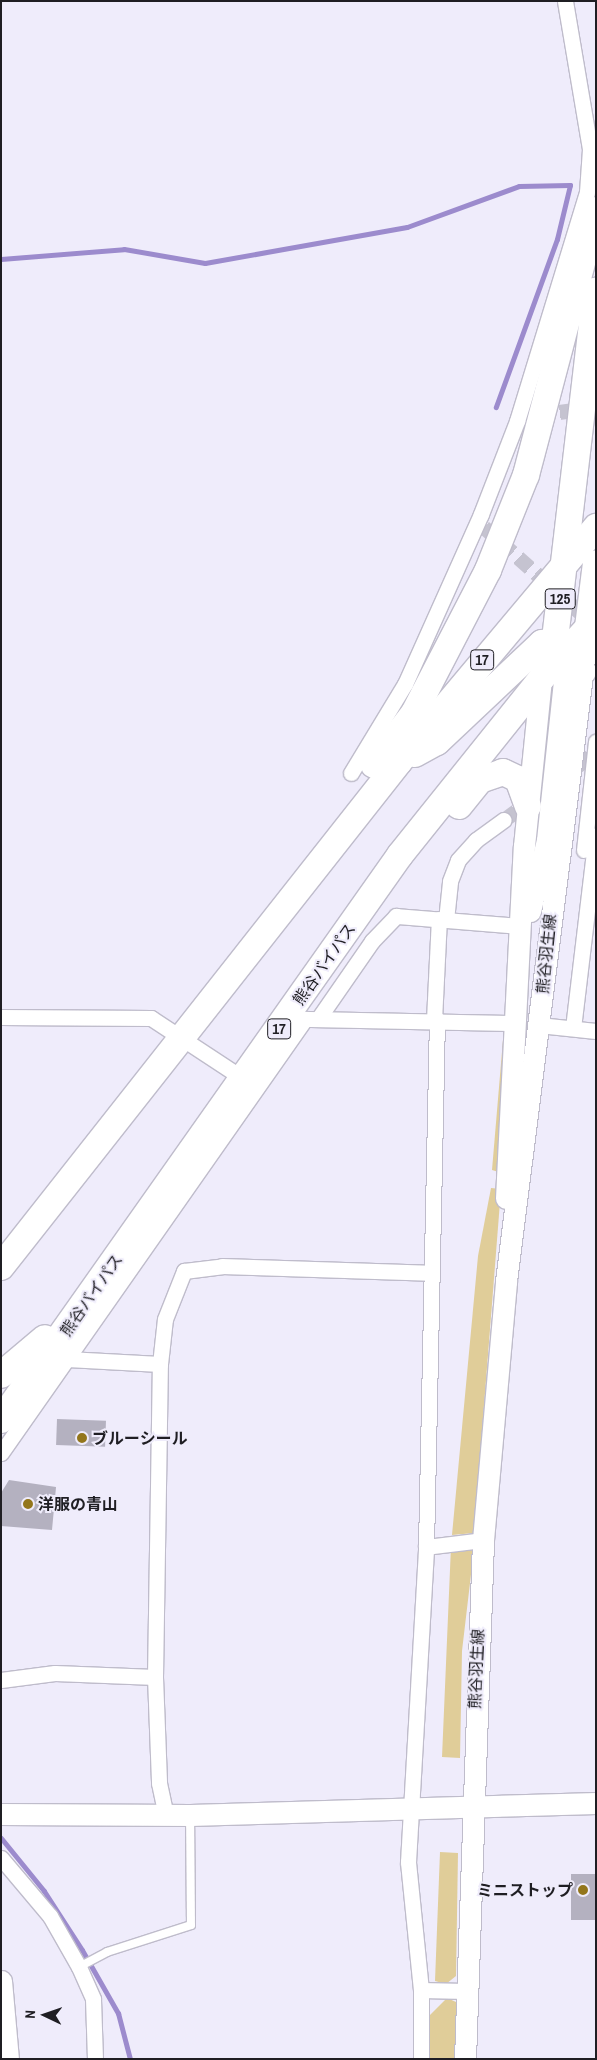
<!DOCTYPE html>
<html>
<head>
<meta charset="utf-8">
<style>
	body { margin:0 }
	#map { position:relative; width:597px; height:2060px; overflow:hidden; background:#efecfb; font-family:"Archivo Narrow","Noto Sans JP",sans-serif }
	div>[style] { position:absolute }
	.green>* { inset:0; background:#e0cd99 }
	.stream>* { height:5px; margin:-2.5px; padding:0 2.5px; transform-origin:2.5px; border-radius:2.5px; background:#9c8bcd }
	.building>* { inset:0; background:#b4b1c0; transform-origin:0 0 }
	.street-tunnel>* { height:15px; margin-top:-7.5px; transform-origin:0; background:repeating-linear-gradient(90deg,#c5c3d0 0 15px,transparent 0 23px) }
	.roads { filter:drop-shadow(1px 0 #bfbccb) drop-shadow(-1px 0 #bfbccb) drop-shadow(0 1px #bfbccb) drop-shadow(0 -1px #bfbccb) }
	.lane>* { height:8px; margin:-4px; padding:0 4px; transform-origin:4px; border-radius:4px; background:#fff }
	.street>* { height:15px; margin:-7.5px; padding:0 7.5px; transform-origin:7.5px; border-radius:7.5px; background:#fff }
	.secondary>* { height:21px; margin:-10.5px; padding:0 10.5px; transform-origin:10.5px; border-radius:10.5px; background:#fff }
	.highway>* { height:26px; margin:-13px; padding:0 13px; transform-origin:13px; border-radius:13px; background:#fff }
	.dots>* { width:14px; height:14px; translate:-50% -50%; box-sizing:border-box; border:2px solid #efecfb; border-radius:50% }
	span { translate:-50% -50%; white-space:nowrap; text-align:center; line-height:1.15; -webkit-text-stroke:4px #efecfb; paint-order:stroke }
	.shield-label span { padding:1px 4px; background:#efecfb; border:1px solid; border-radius:4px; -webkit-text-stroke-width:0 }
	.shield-label { font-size:15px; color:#1f1e23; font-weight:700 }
	.street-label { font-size:16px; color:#1f1e23 }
	.poi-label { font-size:16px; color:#1f1e23; font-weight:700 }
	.left { translate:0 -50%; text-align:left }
	.right { translate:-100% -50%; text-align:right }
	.frame { position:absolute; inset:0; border:2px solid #1f1e23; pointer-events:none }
	.north { position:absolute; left:20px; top:1990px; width:50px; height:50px; -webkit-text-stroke:4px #efecfb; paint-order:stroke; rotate:273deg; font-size:14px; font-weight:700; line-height:20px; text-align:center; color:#1f1e23 }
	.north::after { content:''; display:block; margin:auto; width:18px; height:22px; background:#1f1e23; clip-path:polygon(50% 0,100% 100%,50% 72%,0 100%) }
</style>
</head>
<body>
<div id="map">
	<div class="green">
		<div style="clip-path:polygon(504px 1028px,502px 1173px,492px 1170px)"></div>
		<div style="clip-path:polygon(491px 1188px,501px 1189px,474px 1533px,452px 1535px,478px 1256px)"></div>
		<div style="clip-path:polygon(451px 1546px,474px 1549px,462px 1651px,460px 1758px,442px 1757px)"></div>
		<div style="clip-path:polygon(440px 1852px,458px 1853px,456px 1976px,446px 1984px,435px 1981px)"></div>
		<div style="clip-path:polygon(447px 1998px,456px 2002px,458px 2059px,429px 2059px,430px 2015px)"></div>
	</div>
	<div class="stream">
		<div style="left:1px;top:259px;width:123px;rotate:-4.6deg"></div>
		<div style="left:124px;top:249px;width:82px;rotate:9.8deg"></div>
		<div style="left:205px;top:263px;width:205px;rotate:-10.1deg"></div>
		<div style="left:407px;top:227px;width:119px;rotate:-20.1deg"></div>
		<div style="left:519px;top:186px;width:51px;rotate:-1.1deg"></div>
		<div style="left:570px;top:185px;width:56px;rotate:103.5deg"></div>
		<div style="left:557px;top:239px;width:179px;rotate:110deg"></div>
		<div style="left:1px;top:1838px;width:68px;rotate:50.9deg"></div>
		<div style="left:44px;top:1891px;width:70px;rotate:57.2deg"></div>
		<div style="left:82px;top:1950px;width:73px;rotate:60.3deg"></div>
		<div style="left:118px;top:2013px;width:48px;rotate:75.4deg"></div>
	</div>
	<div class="building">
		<div style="left:57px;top:1419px;width:49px;height:26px;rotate:2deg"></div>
		<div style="clip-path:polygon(9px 1480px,56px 1487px,52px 1530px,1px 1526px,1px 1493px)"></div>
		<div style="left:571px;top:1874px;width:24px;height:46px"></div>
	</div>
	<div class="street-tunnel">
		<div style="left:537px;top:415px;width:60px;rotate:-7.7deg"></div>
		<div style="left:484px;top:527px;width:143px;rotate:41.6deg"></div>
		<div style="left:504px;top:820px;width:113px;rotate:-36.4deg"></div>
	</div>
	<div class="roads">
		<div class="lane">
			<div style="left:79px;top:1967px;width:32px;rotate:-28deg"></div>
			<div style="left:107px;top:1952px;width:88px;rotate:-17.8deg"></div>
			<div style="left:191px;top:1925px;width:108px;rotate:-90.5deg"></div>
		</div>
		<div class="street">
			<div style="left:351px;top:773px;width:104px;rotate:-58.8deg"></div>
			<div style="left:405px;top:684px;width:186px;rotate:-65.9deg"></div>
			<div style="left:481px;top:514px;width:100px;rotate:-68.8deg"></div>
			<div style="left:517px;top:421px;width:239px;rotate:-73deg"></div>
			<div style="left:587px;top:192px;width:43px;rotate:-86deg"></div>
			<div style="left:590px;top:149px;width:150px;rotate:-99.6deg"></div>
			<div style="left:584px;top:850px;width:109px;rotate:-83.7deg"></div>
			<div style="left:446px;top:920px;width:39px;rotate:-84deg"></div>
			<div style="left:450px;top:881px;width:22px;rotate:-69deg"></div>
			<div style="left:458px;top:860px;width:27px;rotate:-48deg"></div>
			<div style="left:476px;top:840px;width:34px;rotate:-36deg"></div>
			<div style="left:1px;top:1017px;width:150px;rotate:0.4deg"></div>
			<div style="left:151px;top:1018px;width:111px;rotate:33.3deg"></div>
			<div style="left:318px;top:1019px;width:95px;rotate:-55.3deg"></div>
			<div style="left:372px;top:941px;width:35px;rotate:-46deg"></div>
			<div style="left:396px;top:916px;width:123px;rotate:4.6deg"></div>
			<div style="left:434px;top:1020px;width:101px;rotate:-87.2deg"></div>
			<div style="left:539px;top:1025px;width:57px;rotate:6deg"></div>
			<div style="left:573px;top:1028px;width:194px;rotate:-83.2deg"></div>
			<div style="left:67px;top:1359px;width:93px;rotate:3.1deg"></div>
			<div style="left:1px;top:1453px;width:530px;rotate:-54.99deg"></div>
			<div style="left:305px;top:1019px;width:209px;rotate:1.1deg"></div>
			<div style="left:426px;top:1547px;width:57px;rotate:-7deg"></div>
			<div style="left:155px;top:1677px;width:313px;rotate:-89.1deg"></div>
			<div style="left:160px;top:1364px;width:45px;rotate:-83.7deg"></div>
			<div style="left:165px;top:1319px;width:52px;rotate:-68.4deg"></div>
			<div style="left:184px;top:1271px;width:38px;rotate:-7deg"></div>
			<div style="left:222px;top:1266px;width:207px;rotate:1.9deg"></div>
			<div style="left:1px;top:1680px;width:54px;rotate:-7.4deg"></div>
			<div style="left:55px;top:1673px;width:100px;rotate:2.3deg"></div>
			<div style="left:155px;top:1677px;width:106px;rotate:87.8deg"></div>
			<div style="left:159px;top:1783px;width:33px;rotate:78deg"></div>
			<div style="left:1px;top:1858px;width:76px;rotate:49.8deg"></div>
			<div style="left:50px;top:1916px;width:59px;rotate:60.4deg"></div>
			<div style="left:79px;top:1967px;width:35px;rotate:66deg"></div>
			<div style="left:93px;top:1999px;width:60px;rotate:88.1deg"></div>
			<div style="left:421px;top:1990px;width:45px;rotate:1.3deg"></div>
			<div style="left:421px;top:2059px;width:69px;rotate:-90deg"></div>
			<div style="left:421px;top:1990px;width:129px;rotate:-95.8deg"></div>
			<div style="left:408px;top:1862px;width:316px;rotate:-86.7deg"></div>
			<div style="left:426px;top:1547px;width:528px;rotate:-88.81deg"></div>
		</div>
		<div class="secondary">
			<div style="left:530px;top:911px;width:73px;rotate:-76.5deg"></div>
			<div style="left:547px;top:840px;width:198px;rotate:-83.9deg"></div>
			<div style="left:506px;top:1198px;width:352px;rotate:-87.1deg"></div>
			<div style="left:524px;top:846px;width:168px;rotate:-84.2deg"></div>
			<div style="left:1px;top:1814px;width:189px;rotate:0.3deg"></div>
			<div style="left:190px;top:1815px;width:406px;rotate:-1.7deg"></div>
			<div style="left:1px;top:1981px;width:78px;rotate:84.9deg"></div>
			<div style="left:465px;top:2059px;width:519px;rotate:-88.01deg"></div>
			<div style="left:483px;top:1540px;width:260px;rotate:-84.9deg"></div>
			<div style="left:506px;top:1281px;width:659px;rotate:-82.85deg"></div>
		</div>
		<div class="highway">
			<div style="left:588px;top:627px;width:64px;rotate:-82.9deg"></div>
			<div style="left:545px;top:669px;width:32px;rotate:-72deg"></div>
			<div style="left:555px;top:639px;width:351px;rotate:-83.3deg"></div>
			<div style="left:415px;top:754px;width:25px;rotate:-29deg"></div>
			<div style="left:437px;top:742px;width:144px;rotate:-43.3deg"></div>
			<div style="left:542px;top:643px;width:18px;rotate:-6deg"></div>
			<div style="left:560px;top:641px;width:38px;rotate:53deg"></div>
			<div style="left:374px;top:765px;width:66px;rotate:-52.4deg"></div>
			<div style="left:414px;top:713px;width:161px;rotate:-62.6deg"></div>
			<div style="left:488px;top:570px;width:102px;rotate:-68.2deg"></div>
			<div style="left:526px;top:475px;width:274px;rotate:-75.2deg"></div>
			<div style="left:459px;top:806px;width:33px;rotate:-51deg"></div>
			<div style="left:480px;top:780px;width:24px;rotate:-19deg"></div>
			<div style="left:503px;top:772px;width:17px;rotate:25deg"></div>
			<div style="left:518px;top:779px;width:29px;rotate:70deg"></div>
			<div style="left:1px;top:1267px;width:643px;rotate:-51.76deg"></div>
			<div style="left:399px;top:762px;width:307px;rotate:-50deg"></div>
			<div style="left:1px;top:1375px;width:57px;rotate:-40.1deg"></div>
			<div style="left:1px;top:1420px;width:692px;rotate:-54.77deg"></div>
			<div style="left:400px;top:855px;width:226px;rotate:-51.3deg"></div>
			<div style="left:541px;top:679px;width:81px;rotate:-47.5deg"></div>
		</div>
	</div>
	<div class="dots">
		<div style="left:82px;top:1438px;background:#93761c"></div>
		<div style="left:28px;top:1504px;background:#93761c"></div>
		<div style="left:583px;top:1890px;background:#93761c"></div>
	</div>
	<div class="shield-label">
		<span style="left:560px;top:599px">125</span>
		<span style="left:482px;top:660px">17</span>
		<span style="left:279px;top:1029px">17</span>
	</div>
	<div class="street-label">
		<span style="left:546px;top:954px;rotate:-84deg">熊谷羽生線</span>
		<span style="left:324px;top:964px;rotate:-55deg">熊谷バイパス</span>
		<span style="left:91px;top:1295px;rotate:-55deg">熊谷バイパス</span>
		<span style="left:476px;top:1669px;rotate:-87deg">熊谷羽生線</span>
	</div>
	<div class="poi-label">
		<span class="left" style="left:92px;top:1438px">ブルーシール</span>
		<span class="left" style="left:38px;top:1504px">洋服の青山</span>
		<span class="right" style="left:573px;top:1890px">ミニストップ</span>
	</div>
	<div class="frame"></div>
	<div class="north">N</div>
</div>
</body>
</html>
